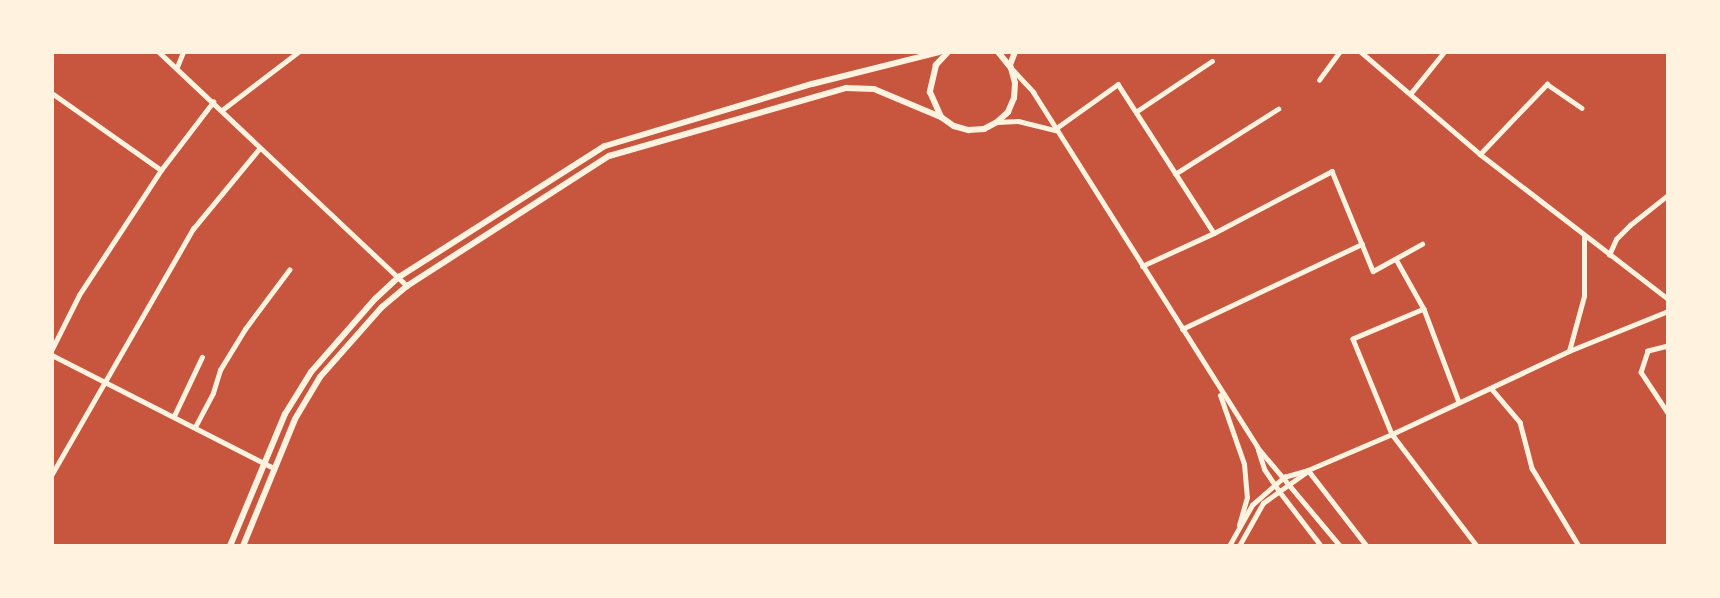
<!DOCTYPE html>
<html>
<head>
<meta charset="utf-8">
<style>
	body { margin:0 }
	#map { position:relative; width:1720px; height:598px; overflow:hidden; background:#c8553d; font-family:Bitter,serif }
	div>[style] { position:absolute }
	.minor>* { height:4.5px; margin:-2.25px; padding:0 2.25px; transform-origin:2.25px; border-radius:2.25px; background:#fff3e0 }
	.tertiary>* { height:5px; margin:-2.5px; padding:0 2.5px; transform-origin:2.5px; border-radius:2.5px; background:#fff3e0 }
	.secondary>* { height:6px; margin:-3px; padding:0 3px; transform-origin:3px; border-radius:3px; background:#fff3e0 }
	span { translate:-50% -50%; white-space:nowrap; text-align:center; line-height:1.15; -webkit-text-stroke:6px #fff3e0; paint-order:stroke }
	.frame { position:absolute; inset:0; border:54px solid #fff3e0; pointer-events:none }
</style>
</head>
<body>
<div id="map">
	<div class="minor">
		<div style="left:159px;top:52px;width:341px;rotate:43.3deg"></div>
		<div style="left:1361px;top:52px;width:157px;rotate:40.6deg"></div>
		<div style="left:1480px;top:154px;width:237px;rotate:37.6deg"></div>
		<div style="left:177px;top:67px;width:16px;rotate:-68deg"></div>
		<div style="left:1319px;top:80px;width:34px;rotate:-54deg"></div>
		<div style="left:52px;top:93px;width:133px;rotate:35.2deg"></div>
		<div style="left:1411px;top:93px;width:53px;rotate:-51.2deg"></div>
		<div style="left:222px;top:110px;width:96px;rotate:-37.3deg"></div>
		<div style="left:1137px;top:111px;width:90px;rotate:-33.7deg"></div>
		<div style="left:1055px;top:129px;width:77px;rotate:-35.5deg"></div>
		<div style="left:1118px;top:84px;width:177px;rotate:57.2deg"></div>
		<div style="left:1480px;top:154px;width:97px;rotate:-46.3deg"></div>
		<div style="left:1547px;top:84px;width:42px;rotate:34.4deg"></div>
		<div style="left:1175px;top:174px;width:122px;rotate:-32.3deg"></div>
		<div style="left:1609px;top:255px;width:17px;rotate:-66deg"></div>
		<div style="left:1616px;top:239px;width:20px;rotate:-45deg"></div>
		<div style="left:1630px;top:225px;width:48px;rotate:-38.3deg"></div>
		<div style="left:1396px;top:259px;width:57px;rotate:60.8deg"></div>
		<div style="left:1424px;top:309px;width:99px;rotate:69.4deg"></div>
		<div style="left:1142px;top:266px;width:79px;rotate:-24.6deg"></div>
		<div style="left:1214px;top:233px;width:133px;rotate:-27.7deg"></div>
		<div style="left:1332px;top:171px;width:108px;rotate:67.7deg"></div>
		<div style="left:1373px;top:271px;width:56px;rotate:-28.9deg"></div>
		<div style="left:1424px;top:309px;width:77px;rotate:157.1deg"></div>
		<div style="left:1353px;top:339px;width:103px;rotate:67.7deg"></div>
		<div style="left:1392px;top:434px;width:141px;rotate:52.8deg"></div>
		<div style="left:1182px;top:329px;width:199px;rotate:-25.3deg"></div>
		<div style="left:1668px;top:346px;width:21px;rotate:166deg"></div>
		<div style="left:1648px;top:351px;width:22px;rotate:108deg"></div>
		<div style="left:1641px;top:372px;width:49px;rotate:56.6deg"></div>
		<div style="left:52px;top:349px;width:60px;rotate:-63.4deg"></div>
		<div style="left:79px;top:295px;width:149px;rotate:-56.7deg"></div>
		<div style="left:161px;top:170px;width:86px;rotate:-52.6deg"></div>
		<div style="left:1569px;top:351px;width:57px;rotate:-74.7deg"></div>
		<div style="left:1584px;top:296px;width:59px;rotate:-90deg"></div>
		<div style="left:52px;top:355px;width:249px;rotate:27deg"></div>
		<div style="left:1491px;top:388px;width:45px;rotate:49.5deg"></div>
		<div style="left:1520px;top:422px;width:48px;rotate:75.4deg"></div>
		<div style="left:1532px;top:468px;width:91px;rotate:58.9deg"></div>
		<div style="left:174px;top:416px;width:65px;rotate:-64.6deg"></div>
		<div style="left:195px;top:427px;width:38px;rotate:-62deg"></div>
		<div style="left:213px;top:393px;width:24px;rotate:-73deg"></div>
		<div style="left:220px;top:370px;width:48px;rotate:-58.6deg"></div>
		<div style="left:245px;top:329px;width:74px;rotate:-53.3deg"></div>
		<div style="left:1308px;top:470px;width:96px;rotate:52.2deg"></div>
		<div style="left:52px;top:474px;width:283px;rotate:-60.1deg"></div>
		<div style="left:193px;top:229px;width:104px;rotate:-50.5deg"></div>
		<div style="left:1229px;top:546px;width:47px;rotate:-60.7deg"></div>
		<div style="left:1252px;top:505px;width:43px;rotate:-41.2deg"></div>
		<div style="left:1284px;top:477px;width:25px;rotate:-16deg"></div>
		<div style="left:1308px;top:470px;width:91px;rotate:-23.2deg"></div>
		<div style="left:1392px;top:434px;width:195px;rotate:-25.1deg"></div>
		<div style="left:1569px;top:351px;width:107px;rotate:-22deg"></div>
		<div style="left:1239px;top:546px;width:49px;rotate:-60.8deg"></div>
		<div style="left:1263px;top:503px;width:52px;rotate:-35.5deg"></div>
	</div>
	<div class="tertiary">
		<div style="left:1011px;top:68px;width:33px;rotate:47deg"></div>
		<div style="left:1033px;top:92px;width:420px;rotate:57.7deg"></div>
		<div style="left:1257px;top:447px;width:129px;rotate:50deg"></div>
		<div style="left:997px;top:122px;width:21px;rotate:-3deg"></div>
		<div style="left:1018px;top:121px;width:38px;rotate:14deg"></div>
		<div style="left:1220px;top:395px;width:73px;rotate:70.8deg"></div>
		<div style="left:1244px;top:464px;width:33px;rotate:85deg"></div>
		<div style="left:1247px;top:497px;width:29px;rotate:106deg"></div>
		<div style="left:1258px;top:450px;width:20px;rotate:72deg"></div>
		<div style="left:1264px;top:469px;width:25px;rotate:56deg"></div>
		<div style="left:1278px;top:490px;width:71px;rotate:52.5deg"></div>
	</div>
	<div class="secondary">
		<div style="left:948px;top:52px;width:18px;rotate:133deg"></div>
		<div style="left:936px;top:65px;width:28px;rotate:103deg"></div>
		<div style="left:930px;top:92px;width:27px;rotate:66deg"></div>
		<div style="left:941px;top:117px;width:16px;rotate:35deg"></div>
		<div style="left:954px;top:126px;width:15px;rotate:16deg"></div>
		<div style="left:968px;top:130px;width:16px;rotate:-4deg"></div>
		<div style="left:984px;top:129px;width:15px;rotate:-28deg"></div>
		<div style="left:997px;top:122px;width:15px;rotate:-42deg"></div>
		<div style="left:1008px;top:112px;width:15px;rotate:-67deg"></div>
		<div style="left:1014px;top:98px;width:15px;rotate:-86deg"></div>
		<div style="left:1015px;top:83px;width:16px;rotate:-105deg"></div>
		<div style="left:1011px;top:68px;width:21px;rotate:-129deg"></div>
		<div style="left:1010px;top:65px;width:14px;rotate:-69deg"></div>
		<div style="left:230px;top:546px;width:143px;rotate:-67.4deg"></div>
		<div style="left:285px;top:414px;width:49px;rotate:-58.2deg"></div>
		<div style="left:311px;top:372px;width:97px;rotate:-48.8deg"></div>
		<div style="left:375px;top:299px;width:33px;rotate:-43deg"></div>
		<div style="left:399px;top:277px;width:244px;rotate:-32.5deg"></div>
		<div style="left:605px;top:146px;width:216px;rotate:-16.7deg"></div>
		<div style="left:812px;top:84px;width:131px;rotate:-14.1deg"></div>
		<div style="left:243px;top:546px;width:137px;rotate:-67.7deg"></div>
		<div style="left:295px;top:419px;width:49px;rotate:-59.2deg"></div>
		<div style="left:320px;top:377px;width:94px;rotate:-48.5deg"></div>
		<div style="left:382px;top:307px;width:33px;rotate:-40deg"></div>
		<div style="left:407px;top:286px;width:240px;rotate:-32.8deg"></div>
		<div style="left:609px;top:156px;width:247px;rotate:-16deg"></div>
		<div style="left:846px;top:88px;width:28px;rotate:2deg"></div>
		<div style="left:874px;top:89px;width:73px;rotate:22.7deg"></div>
	</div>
	<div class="frame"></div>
</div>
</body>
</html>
